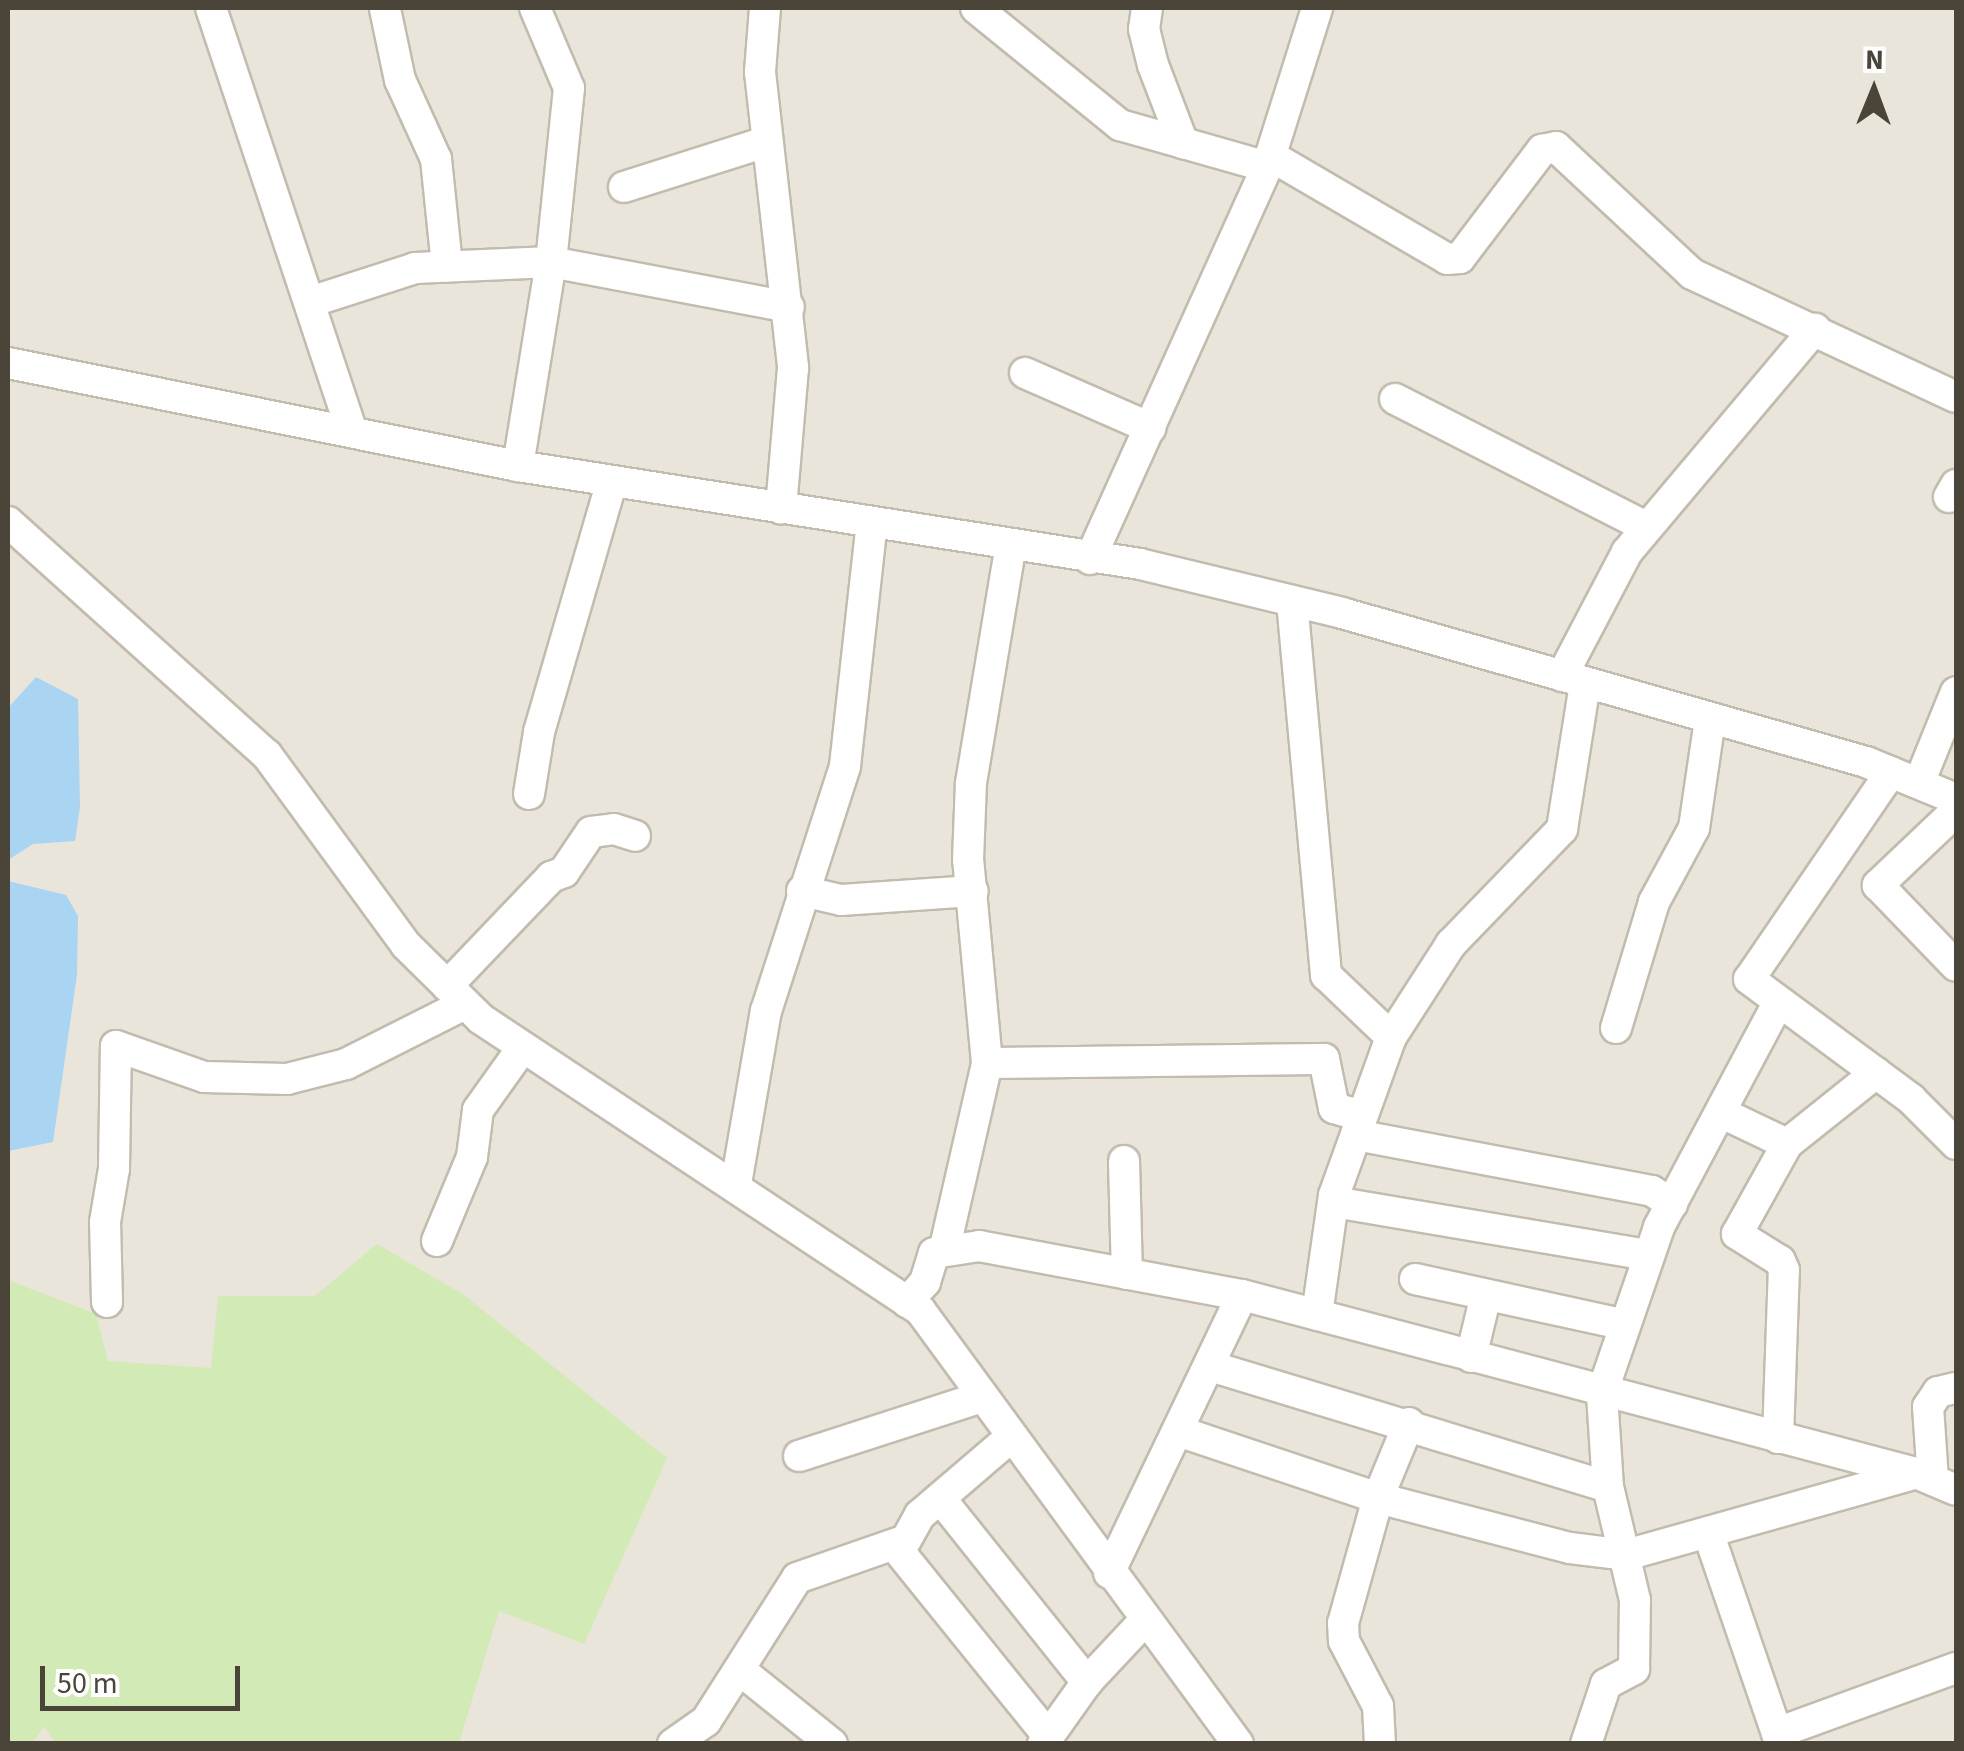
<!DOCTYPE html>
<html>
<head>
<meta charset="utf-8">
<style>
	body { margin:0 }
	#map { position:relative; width:1964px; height:1751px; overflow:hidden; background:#f6f3ec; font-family:"Source Sans 3",sans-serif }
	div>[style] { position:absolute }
	.residential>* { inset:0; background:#eae5da; transform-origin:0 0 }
	.green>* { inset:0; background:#d2eab5 }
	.water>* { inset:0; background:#a9d4f2 }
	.roads { filter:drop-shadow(2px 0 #c2bbae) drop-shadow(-2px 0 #c2bbae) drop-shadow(0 2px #c2bbae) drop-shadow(0 -2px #c2bbae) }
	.minor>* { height:30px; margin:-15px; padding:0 15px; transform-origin:15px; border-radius:15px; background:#fff }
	span { translate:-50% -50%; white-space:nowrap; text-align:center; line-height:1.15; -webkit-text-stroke:9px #fff; paint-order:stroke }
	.frame { position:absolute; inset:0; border:10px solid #4b4439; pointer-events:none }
	.north { position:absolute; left:1824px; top:40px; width:100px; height:100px; -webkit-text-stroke:8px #fff; paint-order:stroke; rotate:1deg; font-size:28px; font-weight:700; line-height:40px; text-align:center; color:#4b4439 }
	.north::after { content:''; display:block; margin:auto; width:35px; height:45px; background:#4b4439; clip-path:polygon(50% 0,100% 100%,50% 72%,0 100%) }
	.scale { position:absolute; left:40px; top:1666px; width:200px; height:45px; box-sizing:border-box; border:5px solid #4b4439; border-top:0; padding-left:12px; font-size:30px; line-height:35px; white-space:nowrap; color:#4b4439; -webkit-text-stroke:8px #fff; paint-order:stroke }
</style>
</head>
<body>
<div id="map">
	<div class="residential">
		<div style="left:8px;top:8px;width:1948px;height:1735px"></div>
	</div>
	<div class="green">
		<div style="clip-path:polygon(377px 1244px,464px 1295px,667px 1458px,584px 1644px,499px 1611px,459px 1743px,56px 1744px,44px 1726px,33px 1743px,8px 1743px,8px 1280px,96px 1314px,108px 1361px,211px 1368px,218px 1296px,315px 1296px)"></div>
	</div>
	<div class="water">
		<div style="clip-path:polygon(36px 677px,78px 699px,80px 807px,75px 841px,33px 844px,8px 860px,8px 881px,66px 895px,78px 916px,77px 975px,53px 1142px,8px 1151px,8px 708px)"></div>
	</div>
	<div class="roads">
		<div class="minor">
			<div style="left:211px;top:8px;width:447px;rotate:71.6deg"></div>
			<div style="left:535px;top:8px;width:87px;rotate:67deg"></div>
			<div style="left:569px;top:88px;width:175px;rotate:95.9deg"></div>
			<div style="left:551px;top:262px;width:242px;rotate:10.7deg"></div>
			<div style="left:765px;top:8px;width:64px;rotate:94.5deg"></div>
			<div style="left:760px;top:72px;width:298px;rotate:83.6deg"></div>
			<div style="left:793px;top:368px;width:141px;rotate:94.9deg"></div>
			<div style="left:976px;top:8px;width:186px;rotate:39.1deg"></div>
			<div style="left:1120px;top:125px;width:153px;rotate:15.9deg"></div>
			<div style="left:1147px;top:8px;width:21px;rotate:98deg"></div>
			<div style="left:1144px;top:29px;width:37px;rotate:76deg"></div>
			<div style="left:1153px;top:65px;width:84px;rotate:69deg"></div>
			<div style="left:385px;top:9px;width:73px;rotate:78.1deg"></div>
			<div style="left:400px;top:80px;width:87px;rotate:65.5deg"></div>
			<div style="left:436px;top:159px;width:108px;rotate:84.1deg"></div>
			<div style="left:1271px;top:156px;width:204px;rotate:30.3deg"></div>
			<div style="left:1447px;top:259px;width:13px;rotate:-4deg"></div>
			<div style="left:1460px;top:258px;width:136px;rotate:-52.8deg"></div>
			<div style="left:1542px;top:150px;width:14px;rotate:-12deg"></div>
			<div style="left:1556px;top:147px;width:186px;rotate:43deg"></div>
			<div style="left:1692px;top:274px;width:291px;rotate:25deg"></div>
			<div style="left:624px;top:187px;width:149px;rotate:-17.6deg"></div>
			<div style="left:310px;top:302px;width:110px;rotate:-17.9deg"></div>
			<div style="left:415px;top:268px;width:136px;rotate:-2.5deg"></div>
			<div style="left:551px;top:262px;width:207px;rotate:99.2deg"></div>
			<div style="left:8px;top:363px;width:520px;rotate:11.42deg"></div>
			<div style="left:518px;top:466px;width:630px;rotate:8.95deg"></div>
			<div style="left:1140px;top:564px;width:208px;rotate:13.6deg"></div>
			<div style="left:1342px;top:613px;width:545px;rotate:15.87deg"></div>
			<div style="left:1866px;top:762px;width:97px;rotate:22.3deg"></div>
			<div style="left:1025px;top:373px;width:137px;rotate:23.7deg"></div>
			<div style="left:1395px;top:399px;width:282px;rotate:27deg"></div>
			<div style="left:1949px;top:497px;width:14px;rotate:-60deg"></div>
			<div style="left:8px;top:522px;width:348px;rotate:42deg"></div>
			<div style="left:267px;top:755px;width:235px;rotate:53.8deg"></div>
			<div style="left:406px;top:945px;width:105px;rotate:44.6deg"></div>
			<div style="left:481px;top:1019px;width:527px;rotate:33.54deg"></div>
			<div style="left:920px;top:1310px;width:538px;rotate:53.77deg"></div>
			<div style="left:1090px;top:559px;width:430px;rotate:-65.7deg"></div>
			<div style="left:1267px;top:167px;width:167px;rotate:-72.5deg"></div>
			<div style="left:1292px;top:601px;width:376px;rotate:84.8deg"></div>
			<div style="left:1326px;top:975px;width:90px;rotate:43.6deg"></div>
			<div style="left:1391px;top:1037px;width:168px;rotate:109.8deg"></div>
			<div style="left:1334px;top:1195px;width:121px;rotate:98.1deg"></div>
			<div style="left:1562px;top:676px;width:140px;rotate:-62.3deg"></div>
			<div style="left:1627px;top:552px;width:292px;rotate:-49.9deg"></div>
			<div style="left:1891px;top:772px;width:251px;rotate:124.4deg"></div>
			<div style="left:1749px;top:979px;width:202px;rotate:36.5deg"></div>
			<div style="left:1911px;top:1099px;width:64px;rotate:45deg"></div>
			<div style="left:1919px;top:783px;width:98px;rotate:-67.9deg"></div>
			<div style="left:529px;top:794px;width:63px;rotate:-80.8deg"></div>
			<div style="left:539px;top:732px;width:261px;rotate:-73.8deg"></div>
			<div style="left:1956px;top:811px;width:108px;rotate:136.5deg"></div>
			<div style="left:1878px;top:885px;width:112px;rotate:46.1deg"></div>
			<div style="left:802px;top:891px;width:40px;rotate:13deg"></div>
			<div style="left:841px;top:900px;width:132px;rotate:-3.9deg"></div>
			<div style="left:447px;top:986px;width:151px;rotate:-46.3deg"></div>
			<div style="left:551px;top:877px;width:14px;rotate:-21deg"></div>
			<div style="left:564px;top:872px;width:48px;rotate:-56deg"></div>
			<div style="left:591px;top:832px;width:23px;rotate:-7deg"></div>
			<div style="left:614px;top:829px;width:22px;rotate:18deg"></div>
			<div style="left:1616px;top:1028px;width:132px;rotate:-73.2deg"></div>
			<div style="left:1654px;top:902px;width:84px;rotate:-61.6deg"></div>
			<div style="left:1694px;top:828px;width:110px;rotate:-81.6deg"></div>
			<div style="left:1391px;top:1037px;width:111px;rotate:-57.2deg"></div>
			<div style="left:1451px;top:944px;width:160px;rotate:-46deg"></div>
			<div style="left:1562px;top:829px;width:148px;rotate:-81deg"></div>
			<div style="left:987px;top:1063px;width:337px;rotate:-0.7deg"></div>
			<div style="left:1324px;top:1059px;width:50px;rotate:78.5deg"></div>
			<div style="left:1334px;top:1108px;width:29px;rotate:16deg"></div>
			<div style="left:1722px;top:1113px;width:72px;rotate:25.5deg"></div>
			<div style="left:1356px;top:1135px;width:301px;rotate:10.7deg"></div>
			<div style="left:1652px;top:1191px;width:24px;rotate:33deg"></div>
			<div style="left:1124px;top:1161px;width:113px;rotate:88.5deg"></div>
			<div style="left:736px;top:1184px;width:176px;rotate:-80.2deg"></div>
			<div style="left:766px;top:1011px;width:257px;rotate:-72.1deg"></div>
			<div style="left:845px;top:766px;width:245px;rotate:-83.7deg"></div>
			<div style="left:1334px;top:1202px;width:318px;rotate:9.6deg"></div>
			<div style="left:437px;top:1241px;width:91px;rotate:-67.4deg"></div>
			<div style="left:472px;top:1157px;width:47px;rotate:-82.7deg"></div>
			<div style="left:478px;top:1110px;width:77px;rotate:-54.5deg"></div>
			<div style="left:945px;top:1247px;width:189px;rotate:-77.1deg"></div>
			<div style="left:987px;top:1063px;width:204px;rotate:-95.3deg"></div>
			<div style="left:968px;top:860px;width:77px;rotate:-87.8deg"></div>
			<div style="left:971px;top:783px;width:242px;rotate:-80.5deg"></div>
			<div style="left:1415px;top:1279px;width:212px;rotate:12.3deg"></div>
			<div style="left:107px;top:1302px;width:80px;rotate:-91.4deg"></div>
			<div style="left:105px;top:1222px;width:54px;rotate:-80.4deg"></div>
			<div style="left:114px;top:1169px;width:123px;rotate:-89.1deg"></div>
			<div style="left:116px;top:1046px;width:93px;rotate:19.4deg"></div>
			<div style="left:204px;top:1077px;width:83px;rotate:1.4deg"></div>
			<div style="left:287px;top:1079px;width:61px;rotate:-14.3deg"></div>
			<div style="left:346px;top:1064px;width:133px;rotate:-26.8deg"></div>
			<div style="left:907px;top:1302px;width:27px;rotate:-48deg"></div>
			<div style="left:925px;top:1282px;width:30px;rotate:-73deg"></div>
			<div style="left:934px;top:1253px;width:46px;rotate:-8.8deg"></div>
			<div style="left:979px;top:1246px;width:268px;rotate:10.6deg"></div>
			<div style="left:1242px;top:1295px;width:697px;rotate:14.79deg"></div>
			<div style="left:1916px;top:1473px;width:43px;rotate:23deg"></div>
			<div style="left:1471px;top:1357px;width:64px;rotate:-76.4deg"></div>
			<div style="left:1210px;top:1366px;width:416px;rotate:16.9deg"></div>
			<div style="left:1409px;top:1423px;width:81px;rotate:112.5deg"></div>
			<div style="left:1378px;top:1498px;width:198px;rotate:14.6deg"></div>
			<div style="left:1570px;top:1548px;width:56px;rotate:7.1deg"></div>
			<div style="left:1626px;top:1555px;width:296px;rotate:-15.7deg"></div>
			<div style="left:1181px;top:1432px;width:208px;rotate:18.5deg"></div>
			<div style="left:1378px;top:1498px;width:130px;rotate:105.6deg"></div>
			<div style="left:1343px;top:1623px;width:18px;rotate:87deg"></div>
			<div style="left:1344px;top:1641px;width:73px;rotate:62.4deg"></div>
			<div style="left:1378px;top:1706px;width:38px;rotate:87deg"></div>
			<div style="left:1778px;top:1438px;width:168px;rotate:-88deg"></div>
			<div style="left:1784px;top:1270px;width:10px;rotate:-114deg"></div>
			<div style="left:1780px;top:1261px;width:51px;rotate:-147.9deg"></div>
			<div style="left:1737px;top:1234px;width:103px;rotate:-60.9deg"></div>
			<div style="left:1787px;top:1144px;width:114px;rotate:-38.6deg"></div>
			<div style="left:799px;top:1456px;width:192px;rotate:-17.9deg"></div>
			<div style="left:1933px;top:1480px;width:73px;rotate:-93.9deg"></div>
			<div style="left:1928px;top:1407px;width:18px;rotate:-56deg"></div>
			<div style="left:1938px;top:1392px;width:18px;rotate:-13deg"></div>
			<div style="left:940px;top:1498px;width:236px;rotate:51.4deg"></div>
			<div style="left:1708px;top:1532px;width:213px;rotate:71.1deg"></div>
			<div style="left:1777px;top:1733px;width:190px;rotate:-20deg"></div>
			<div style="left:894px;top:1545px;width:245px;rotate:51.1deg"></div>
			<div style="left:1109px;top:1573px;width:308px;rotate:-64.4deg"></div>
			<div style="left:740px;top:1670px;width:118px;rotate:38.8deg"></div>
			<div style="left:673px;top:1744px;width:40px;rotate:-34.9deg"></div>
			<div style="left:706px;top:1721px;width:169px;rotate:-57.5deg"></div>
			<div style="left:797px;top:1578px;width:115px;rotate:-19.2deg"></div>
			<div style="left:906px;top:1540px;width:29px;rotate:-61deg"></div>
			<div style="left:920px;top:1515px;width:120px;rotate:-40.6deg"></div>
			<div style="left:1043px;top:1744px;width:76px;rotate:-54.6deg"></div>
			<div style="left:1087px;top:1682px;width:85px;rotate:-46.9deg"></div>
			<div style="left:1586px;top:1744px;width:63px;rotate:-71.6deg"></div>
			<div style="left:1606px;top:1684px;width:32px;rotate:-28deg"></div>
			<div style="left:1634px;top:1669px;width:69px;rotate:-89.2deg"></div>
			<div style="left:1635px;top:1600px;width:116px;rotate:-103.4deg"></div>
			<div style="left:1608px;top:1487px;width:94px;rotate:-93.7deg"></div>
			<div style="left:1602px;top:1393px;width:176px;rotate:-71deg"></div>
			<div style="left:1659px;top:1227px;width:251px;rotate:-62deg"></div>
		</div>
	</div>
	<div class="frame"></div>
	<div class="north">N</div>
	<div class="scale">50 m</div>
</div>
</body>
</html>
